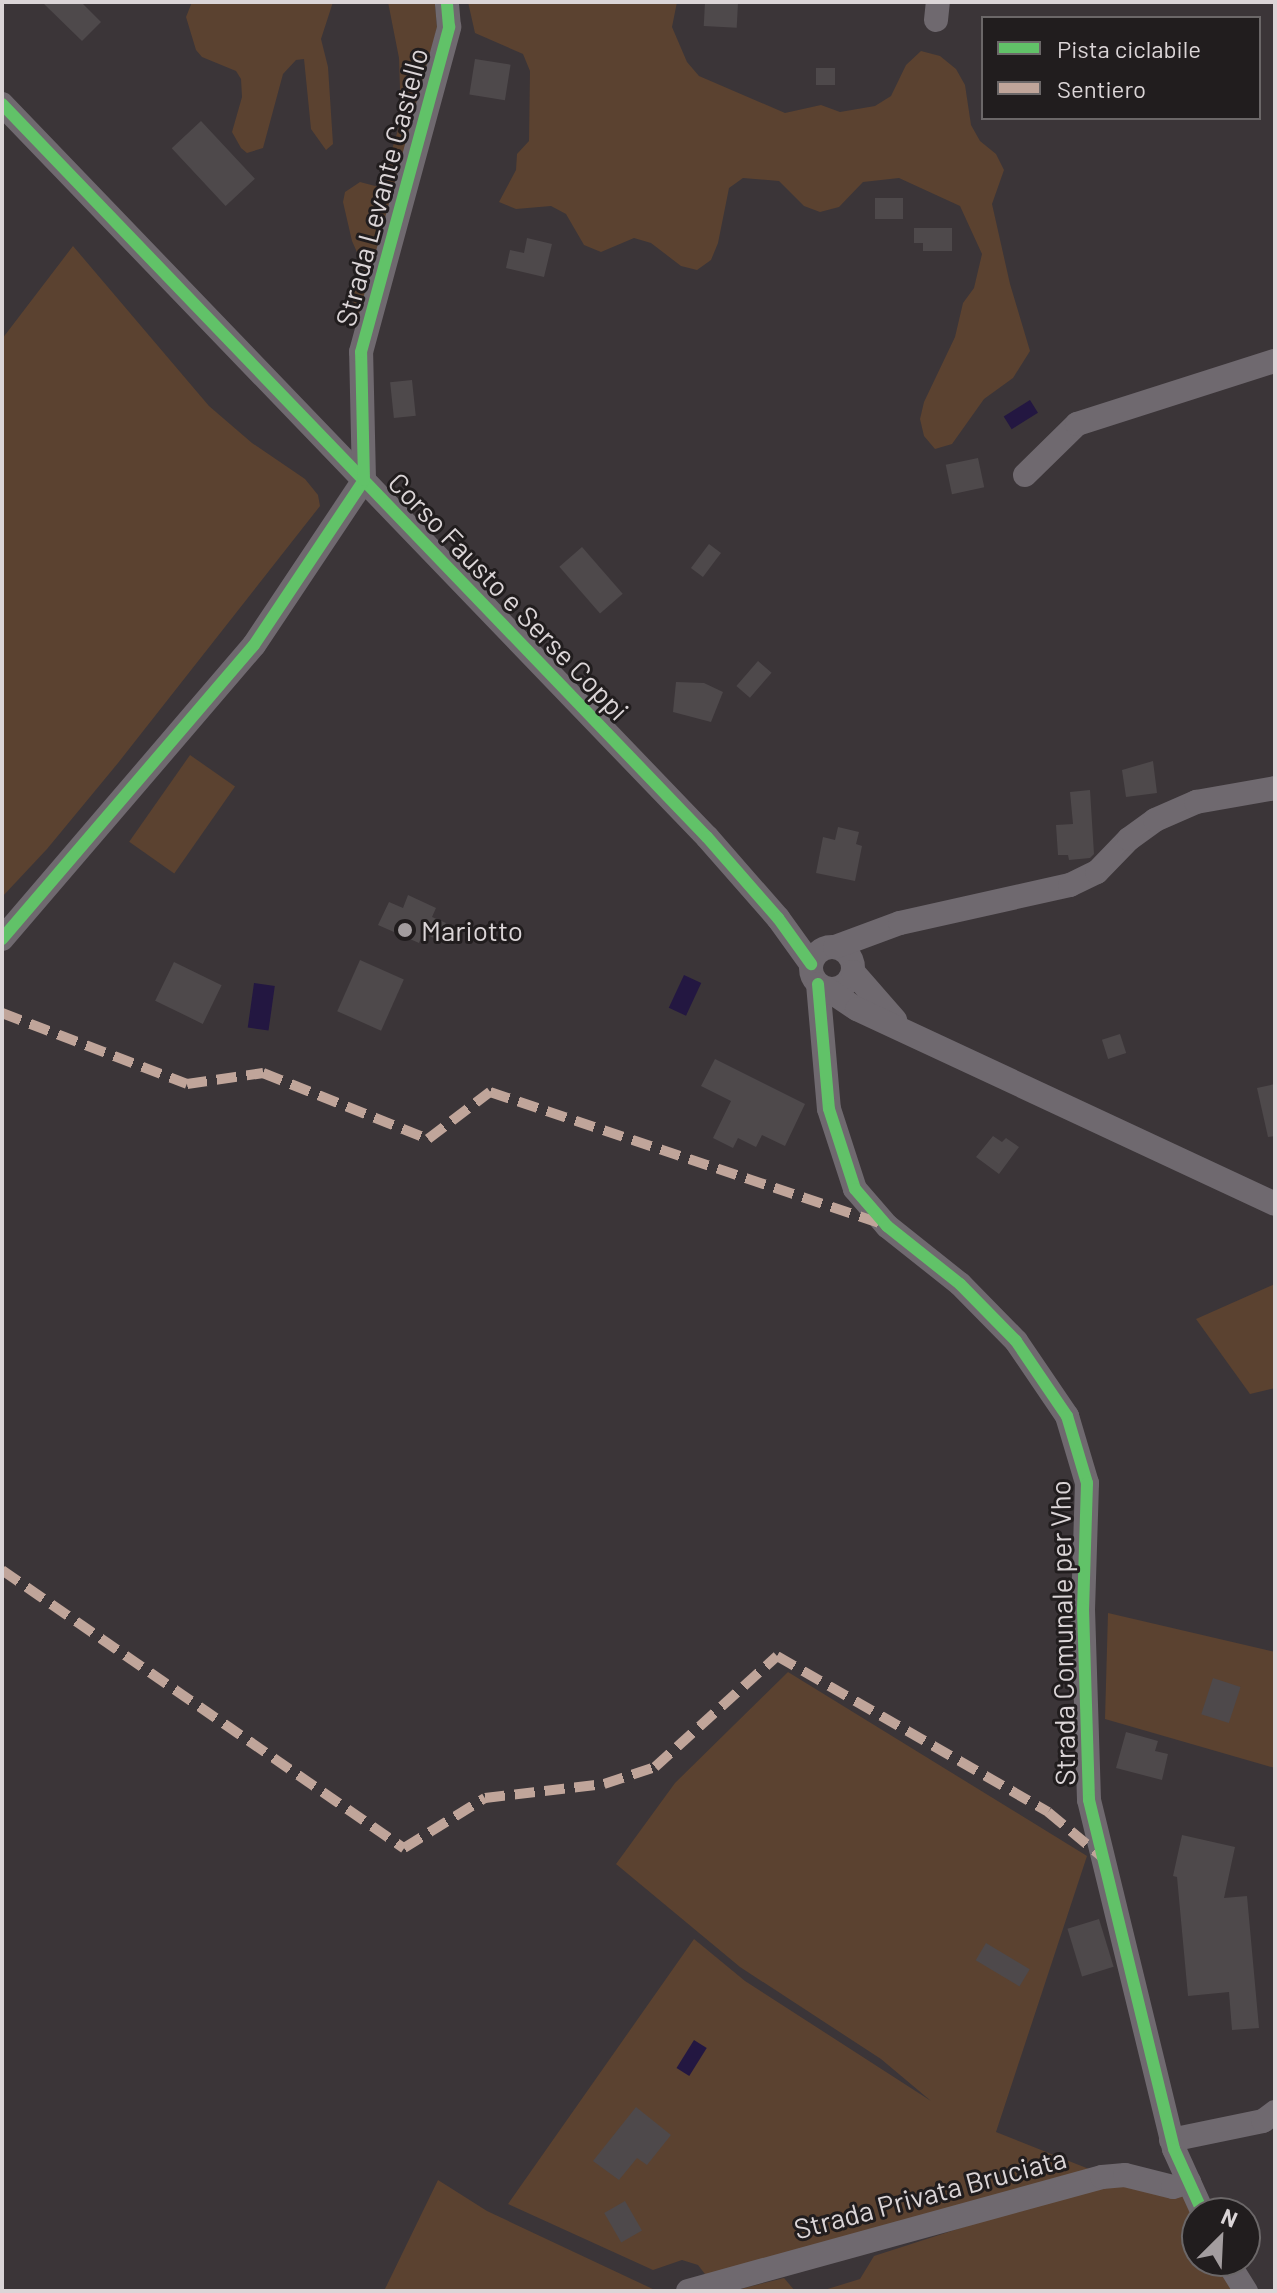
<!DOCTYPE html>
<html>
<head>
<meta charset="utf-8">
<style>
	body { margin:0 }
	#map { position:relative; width:1277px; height:2293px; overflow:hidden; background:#3b3538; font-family:Barlow,sans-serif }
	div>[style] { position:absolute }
	.green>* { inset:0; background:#5b4230; transform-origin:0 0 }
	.water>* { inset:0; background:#231741; transform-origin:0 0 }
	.building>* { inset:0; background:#4e494b; transform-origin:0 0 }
	.minor>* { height:24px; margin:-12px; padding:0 12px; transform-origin:12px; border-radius:12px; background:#6f696f }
	.minor>.ring { margin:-12px; padding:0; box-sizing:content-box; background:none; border:24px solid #6f696f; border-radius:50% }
	.quiet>* { height:10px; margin-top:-5px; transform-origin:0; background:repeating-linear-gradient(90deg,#c0a59a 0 20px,transparent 0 30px) }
	.cycleway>* { height:12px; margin:-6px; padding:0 6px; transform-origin:6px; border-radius:6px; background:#61c268 }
	.dots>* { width:22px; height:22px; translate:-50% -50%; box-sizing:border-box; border:4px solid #211d1e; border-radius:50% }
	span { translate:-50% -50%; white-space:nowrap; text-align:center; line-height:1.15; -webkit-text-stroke:6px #211d1e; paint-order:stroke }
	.street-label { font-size:28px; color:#dbd5d7 }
	.poi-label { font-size:28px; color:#dbd5d7 }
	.left { translate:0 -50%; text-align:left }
	.frame { position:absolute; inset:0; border:4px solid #dbd5d7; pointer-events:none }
	.legend { position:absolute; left:981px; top:16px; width:280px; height:104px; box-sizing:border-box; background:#211d1e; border:2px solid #6b6768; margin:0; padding:10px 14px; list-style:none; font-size:24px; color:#dbd5d7 }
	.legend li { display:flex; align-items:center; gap:16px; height:40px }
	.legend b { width:40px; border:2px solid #6b6768 }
	.north { position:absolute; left:1181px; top:2197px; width:80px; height:80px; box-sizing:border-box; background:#211d1e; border:2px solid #6b6768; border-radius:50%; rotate:24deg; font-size:22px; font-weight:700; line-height:32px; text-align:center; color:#dbd5d7 }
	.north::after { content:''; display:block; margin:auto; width:28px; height:36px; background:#a39d9f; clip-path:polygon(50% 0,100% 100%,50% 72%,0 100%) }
</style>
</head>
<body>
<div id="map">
	<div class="green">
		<div style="clip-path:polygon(192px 2px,333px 2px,321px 39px,328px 67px,333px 144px,326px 150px,311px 129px,304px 59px,296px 60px,283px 74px,263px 148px,247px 153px,241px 148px,232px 132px,242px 97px,241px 79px,236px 71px,202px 57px,196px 50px,186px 17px)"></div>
		<div style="clip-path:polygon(388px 2px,435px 2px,437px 28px,361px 315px,353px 314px,354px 291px,361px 285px,364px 268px,352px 241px,343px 202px,345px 192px,360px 182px,379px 187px,387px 182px,390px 156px,401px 120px,399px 58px)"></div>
		<div style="clip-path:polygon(468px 2px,677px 2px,672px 27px,687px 62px,699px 76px,785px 113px,821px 105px,840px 112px,875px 106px,891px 96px,906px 65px,921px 51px,940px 56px,956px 69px,965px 85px,971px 125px,980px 141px,996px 154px,1004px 170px,992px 204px,1010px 284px,1030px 351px,1013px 378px,984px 399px,952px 444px,935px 449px,924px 436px,920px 419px,924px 402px,955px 337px,963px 303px,974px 288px,982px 254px,960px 206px,899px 178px,863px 182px,839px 207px,820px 212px,804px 206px,779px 181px,743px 178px,729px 188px,718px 243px,711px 260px,697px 270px,681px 266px,651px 243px,634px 238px,601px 252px,584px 245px,566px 214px,551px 206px,516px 209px,499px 202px,516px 170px,517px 154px,529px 141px,530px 71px,523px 54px,475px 33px)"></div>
		<div style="clip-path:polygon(73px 246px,209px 406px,252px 443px,305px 479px,318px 495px,320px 506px,118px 763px,47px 849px,2px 897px,2px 339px)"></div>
		<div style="left:190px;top:755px;width:55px;height:106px;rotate:35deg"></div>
		<div style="clip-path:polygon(1275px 1284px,1275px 1388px,1250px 1394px,1196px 1319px)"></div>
		<div style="clip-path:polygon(1108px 1613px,1275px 1652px,1275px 1768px,1105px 1719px)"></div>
		<div style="clip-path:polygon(788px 1672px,1087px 1856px,996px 2132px,1089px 2169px,708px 2278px,698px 2265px,682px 2260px,653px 2270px,508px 2204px,694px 1939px,745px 1981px,931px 2101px,881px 2059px,740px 1967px,616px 1864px,675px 1783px)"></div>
		<div style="clip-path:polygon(438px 2180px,487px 2211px,657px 2291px,384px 2291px)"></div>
		<div style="clip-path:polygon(1125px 2182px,1186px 2197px,1197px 2221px,1197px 2261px,1216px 2261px,1235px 2291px,821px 2291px,860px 2279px,874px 2256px,1047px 2200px)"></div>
		<div style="clip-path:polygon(784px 2278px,795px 2291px,733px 2291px)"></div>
	</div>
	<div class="water">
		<div style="left:1030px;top:400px;width:15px;height:31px;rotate:58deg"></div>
		<div style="left:684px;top:975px;width:19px;height:36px;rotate:25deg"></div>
		<div style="left:254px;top:983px;width:21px;height:45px;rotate:8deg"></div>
		<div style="left:694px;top:2040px;width:15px;height:33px;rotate:32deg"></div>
	</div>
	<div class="building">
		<div style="clip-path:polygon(42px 2px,81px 2px,101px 22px,82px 41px)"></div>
		<div style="left:705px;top:2px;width:33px;height:24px;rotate:3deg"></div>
		<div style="left:475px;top:59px;width:36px;height:36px;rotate:9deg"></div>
		<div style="left:816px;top:68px;width:19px;height:17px"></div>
		<div style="left:201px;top:121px;width:79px;height:40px;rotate:47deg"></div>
		<div style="left:875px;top:198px;width:28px;height:21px"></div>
		<div style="clip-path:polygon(914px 228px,952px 228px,952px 251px,923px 251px,923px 243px,914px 243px)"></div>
		<div style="clip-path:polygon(527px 238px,552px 244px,544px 277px,506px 268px,510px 250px,524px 253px)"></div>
		<div style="left:412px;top:380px;width:36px;height:22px;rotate:84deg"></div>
		<div style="left:978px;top:458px;width:30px;height:33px;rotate:78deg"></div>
		<div style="left:709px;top:544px;width:15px;height:30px;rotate:37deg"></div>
		<div style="left:582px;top:547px;width:62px;height:30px;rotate:49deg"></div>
		<div style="left:758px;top:661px;width:18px;height:33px;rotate:41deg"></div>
		<div style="clip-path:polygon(676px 682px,704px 683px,723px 692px,711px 722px,673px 712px)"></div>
		<div style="clip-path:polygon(1153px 761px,1157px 793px,1126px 797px,1122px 770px)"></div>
		<div style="clip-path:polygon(1090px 790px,1094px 854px,1090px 858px,1069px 860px,1068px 855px,1058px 855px,1056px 825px,1073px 824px,1070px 792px)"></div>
		<div style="clip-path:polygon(838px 827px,859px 832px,856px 844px,862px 846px,855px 881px,816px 873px,823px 837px,835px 840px)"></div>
		<div style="clip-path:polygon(408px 895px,436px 908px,432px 917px,446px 923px,438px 940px,423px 933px,419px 943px,378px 925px,389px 902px,403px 908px)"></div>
		<div style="left:360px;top:960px;width:48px;height:56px;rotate:24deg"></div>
		<div style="left:174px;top:962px;width:53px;height:43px;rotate:26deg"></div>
		<div style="left:1120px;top:1034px;width:20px;height:19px;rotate:72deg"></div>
		<div style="clip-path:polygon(715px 1059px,805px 1104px,785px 1146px,762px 1135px,756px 1147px,738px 1138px,733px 1148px,713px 1138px,731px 1101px,701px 1086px)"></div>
		<div style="clip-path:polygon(1275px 1084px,1275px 1136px,1268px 1137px,1257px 1088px)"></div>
		<div style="clip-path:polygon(993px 1136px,1002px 1142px,1006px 1138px,1019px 1147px,999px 1174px,976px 1157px)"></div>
		<div style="left:1213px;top:1678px;width:29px;height:38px;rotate:18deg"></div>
		<div style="clip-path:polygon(1126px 1732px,1158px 1741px,1155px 1751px,1168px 1754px,1162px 1780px,1116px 1768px)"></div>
		<div style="clip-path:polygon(1182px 1835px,1235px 1847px,1224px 1898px,1247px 1896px,1259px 2028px,1232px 2030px,1229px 1992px,1188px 1996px,1177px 1877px,1173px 1876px)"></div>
		<div style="left:1099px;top:1919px;width:50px;height:33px;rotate:73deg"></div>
		<div style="left:986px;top:1943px;width:51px;height:20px;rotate:31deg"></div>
		<div style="clip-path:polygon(636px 2107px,671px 2135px,647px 2165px,637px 2158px,619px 2180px,593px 2161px)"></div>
		<div style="left:625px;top:2201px;width:34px;height:24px;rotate:60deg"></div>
	</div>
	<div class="minor">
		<div style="left:936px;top:20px;width:18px;rotate:-84deg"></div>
		<div style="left:2px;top:104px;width:1017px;rotate:46.12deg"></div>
		<div style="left:707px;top:837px;width:108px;rotate:48.8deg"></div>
		<div style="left:778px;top:918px;width:57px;rotate:54.3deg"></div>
		<div style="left:1025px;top:475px;width:73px;rotate:-44.4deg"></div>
		<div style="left:1077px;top:424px;width:208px;rotate:-17.7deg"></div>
		<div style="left:2px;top:939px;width:387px;rotate:-49.4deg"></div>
		<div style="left:254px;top:645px;width:198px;rotate:-56.3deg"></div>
		<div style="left:364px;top:480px;width:128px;rotate:-91.3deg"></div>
		<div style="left:361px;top:352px;width:337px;rotate:-74.8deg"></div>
		<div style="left:449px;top:27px;width:25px;rotate:-95deg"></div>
		<div class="ring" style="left:811px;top:947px;width:18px;height:18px"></div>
		<div style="left:835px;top:947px;width:69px;rotate:-20.3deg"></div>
		<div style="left:900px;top:923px;width:174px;rotate:-12.6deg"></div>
		<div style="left:1070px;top:885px;width:30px;rotate:-26deg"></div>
		<div style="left:1097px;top:872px;width:46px;rotate:-45.9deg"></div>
		<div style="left:1129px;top:839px;width:32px;rotate:-36deg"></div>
		<div style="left:1155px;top:820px;width:45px;rotate:-23.7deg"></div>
		<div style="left:1196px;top:802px;width:80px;rotate:-10deg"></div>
		<div style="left:853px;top:972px;width:64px;rotate:48.8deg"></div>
		<div style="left:818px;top:984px;width:125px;rotate:85deg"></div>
		<div style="left:829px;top:1109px;width:84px;rotate:72deg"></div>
		<div style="left:855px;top:1189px;width:49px;rotate:49.1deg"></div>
		<div style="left:887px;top:1226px;width:93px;rotate:38.5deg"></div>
		<div style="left:960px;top:1284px;width:80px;rotate:45.5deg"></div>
		<div style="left:1016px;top:1341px;width:91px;rotate:55.8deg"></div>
		<div style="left:1067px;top:1416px;width:70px;rotate:73.4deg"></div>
		<div style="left:1087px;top:1483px;width:126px;rotate:91.8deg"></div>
		<div style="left:1083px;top:1609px;width:191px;rotate:88.2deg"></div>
		<div style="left:1089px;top:1800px;width:359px;rotate:76.3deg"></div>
		<div style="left:1174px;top:2149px;width:70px;rotate:65.6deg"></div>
		<div style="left:827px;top:989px;width:36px;rotate:34deg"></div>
		<div style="left:857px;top:1009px;width:461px;rotate:25deg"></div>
		<div style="left:1171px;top:2140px;width:94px;rotate:-11.7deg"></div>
		<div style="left:1263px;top:2121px;width:15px;rotate:-37deg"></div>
		<div style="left:1227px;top:2261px;width:36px;rotate:58deg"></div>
		<div style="left:688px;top:2291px;width:429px;rotate:-15.4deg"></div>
		<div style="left:1102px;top:2177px;width:23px;rotate:-5deg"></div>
		<div style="left:1125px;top:2175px;width:49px;rotate:14deg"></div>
		<div style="left:1173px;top:2187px;width:17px;rotate:-17deg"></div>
	</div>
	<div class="quiet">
		<div style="left:2px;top:1013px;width:198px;rotate:21deg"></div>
		<div style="left:187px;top:1084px;width:77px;rotate:-8.2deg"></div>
		<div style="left:263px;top:1073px;width:178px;rotate:21.8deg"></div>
		<div style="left:428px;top:1139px;width:78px;rotate:-37.2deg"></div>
		<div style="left:490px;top:1092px;width:414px;rotate:18.6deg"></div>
		<div style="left:2px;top:1570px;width:489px;rotate:34.7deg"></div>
		<div style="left:404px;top:1848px;width:95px;rotate:-31.7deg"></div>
		<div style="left:485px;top:1798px;width:120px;rotate:-6.7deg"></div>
		<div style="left:604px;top:1784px;width:54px;rotate:-18.4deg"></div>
		<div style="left:655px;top:1767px;width:165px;rotate:-42.3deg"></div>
		<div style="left:777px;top:1656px;width:313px;rotate:29.9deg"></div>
		<div style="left:1048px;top:1812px;width:69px;rotate:39.7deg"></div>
	</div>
	<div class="cycleway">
		<div style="left:2px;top:104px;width:1017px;rotate:46.12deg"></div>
		<div style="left:707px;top:837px;width:108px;rotate:48.8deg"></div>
		<div style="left:778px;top:918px;width:57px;rotate:54.3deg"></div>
		<div style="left:2px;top:939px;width:387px;rotate:-49.4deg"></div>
		<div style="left:254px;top:645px;width:198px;rotate:-56.3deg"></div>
		<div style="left:364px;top:480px;width:128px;rotate:-91.3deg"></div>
		<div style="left:361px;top:352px;width:337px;rotate:-74.8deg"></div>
		<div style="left:449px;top:27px;width:25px;rotate:-95deg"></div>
		<div style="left:818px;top:984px;width:125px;rotate:85deg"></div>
		<div style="left:829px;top:1109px;width:84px;rotate:72deg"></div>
		<div style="left:855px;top:1189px;width:49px;rotate:49.1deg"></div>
		<div style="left:887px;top:1226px;width:93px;rotate:38.5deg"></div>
		<div style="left:960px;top:1284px;width:80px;rotate:45.5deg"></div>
		<div style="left:1016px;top:1341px;width:91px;rotate:55.8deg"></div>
		<div style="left:1067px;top:1416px;width:70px;rotate:73.4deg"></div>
		<div style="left:1087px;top:1483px;width:126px;rotate:91.8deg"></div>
		<div style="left:1083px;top:1609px;width:191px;rotate:88.2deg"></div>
		<div style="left:1089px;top:1800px;width:359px;rotate:76.3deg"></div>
		<div style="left:1174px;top:2149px;width:70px;rotate:65.6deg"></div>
	</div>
	<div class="dots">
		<div style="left:405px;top:930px;background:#a39d9f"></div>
	</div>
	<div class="street-label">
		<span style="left:381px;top:187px;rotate:-75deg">Strada Levante Castello</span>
		<span style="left:509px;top:596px;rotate:46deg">Corso Fausto e Serse Coppi</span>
		<span style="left:1062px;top:1633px;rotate:-91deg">Strada Comunale per Vho</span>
		<span style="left:930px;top:2193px;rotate:-15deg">Strada Privata Bruciata</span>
	</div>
	<div class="poi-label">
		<span class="left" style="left:421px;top:930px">Mariotto</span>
	</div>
	<div class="frame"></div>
	<ul class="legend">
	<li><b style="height:10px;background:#61c268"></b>Pista ciclabile</li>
	<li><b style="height:10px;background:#c0a59a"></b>Sentiero</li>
	</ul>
	<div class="north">N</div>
</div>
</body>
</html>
